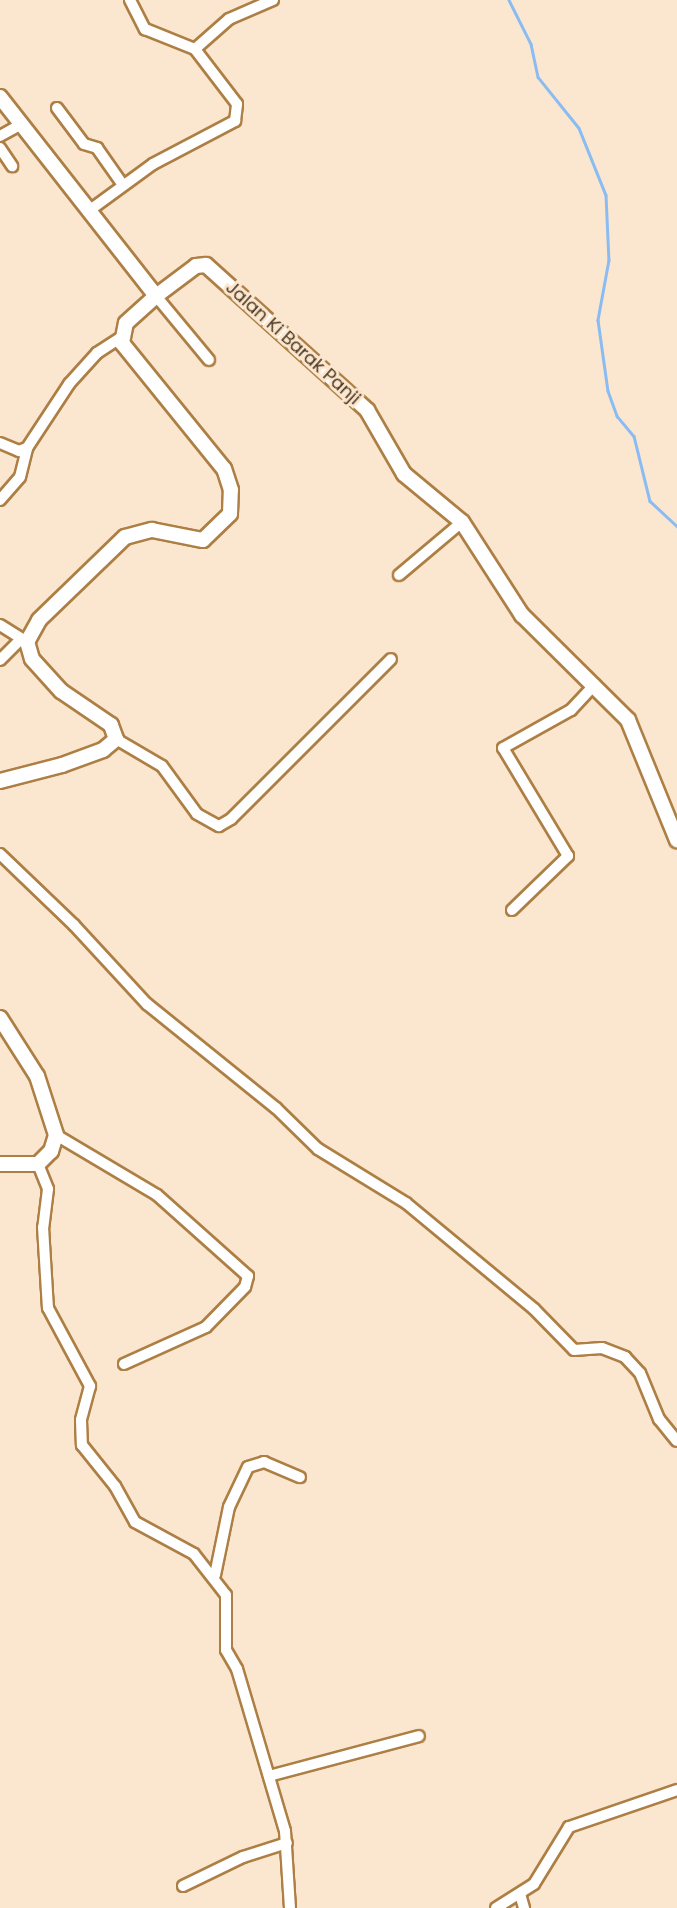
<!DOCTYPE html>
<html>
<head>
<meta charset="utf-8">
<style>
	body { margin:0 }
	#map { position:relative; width:677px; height:1908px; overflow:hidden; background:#fbe7cf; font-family:Poppins,sans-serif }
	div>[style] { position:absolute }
	.stream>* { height:2.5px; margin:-1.25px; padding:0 1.25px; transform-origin:1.25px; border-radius:1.25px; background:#8abcf3 }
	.roads { filter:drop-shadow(2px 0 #ad7f44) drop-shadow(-2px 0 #ad7f44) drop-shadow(0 2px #ad7f44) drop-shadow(0 -2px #ad7f44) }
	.street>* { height:10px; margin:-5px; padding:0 5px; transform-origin:5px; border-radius:5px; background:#fff }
	.secondary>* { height:14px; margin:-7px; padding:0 7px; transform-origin:7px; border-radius:7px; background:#fff }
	span { translate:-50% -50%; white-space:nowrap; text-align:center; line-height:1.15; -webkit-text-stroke:6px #fbe7cf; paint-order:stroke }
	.street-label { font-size:18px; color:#4c3820 }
</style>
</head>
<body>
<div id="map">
	<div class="stream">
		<div style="left:509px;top:0;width:49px;rotate:63.4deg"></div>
		<div style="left:531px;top:44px;width:34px;rotate:78deg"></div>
		<div style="left:538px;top:77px;width:65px;rotate:51.2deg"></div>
		<div style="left:579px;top:128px;width:72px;rotate:68.1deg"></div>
		<div style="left:606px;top:195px;width:65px;rotate:87.4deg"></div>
		<div style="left:609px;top:260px;width:61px;rotate:100.4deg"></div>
		<div style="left:598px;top:320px;width:72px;rotate:82deg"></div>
		<div style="left:608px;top:391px;width:27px;rotate:70deg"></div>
		<div style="left:617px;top:416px;width:26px;rotate:50deg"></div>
		<div style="left:634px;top:436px;width:67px;rotate:76.2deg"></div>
		<div style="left:650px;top:501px;width:37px;rotate:43deg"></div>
	</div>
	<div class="roads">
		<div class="street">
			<div style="left:130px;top:0;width:33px;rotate:63deg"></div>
			<div style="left:145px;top:29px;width:54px;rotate:21.8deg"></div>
			<div style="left:57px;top:108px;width:45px;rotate:53.1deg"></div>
			<div style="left:84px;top:144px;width:14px;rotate:17deg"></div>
			<div style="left:97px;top:148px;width:45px;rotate:54.9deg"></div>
			<div style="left:0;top:136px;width:23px;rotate:-29deg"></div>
			<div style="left:0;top:148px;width:22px;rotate:56deg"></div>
			<div style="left:90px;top:210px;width:78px;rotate:-36.1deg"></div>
			<div style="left:153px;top:164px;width:93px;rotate:-27.7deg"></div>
			<div style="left:235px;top:121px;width:17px;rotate:-83deg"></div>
			<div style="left:237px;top:104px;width:69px;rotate:-127.4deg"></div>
			<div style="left:195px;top:49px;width:45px;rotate:-41.4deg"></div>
			<div style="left:229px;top:19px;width:48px;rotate:-23.4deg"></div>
			<div style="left:156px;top:296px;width:83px;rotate:50.4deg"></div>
			<div style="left:0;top:443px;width:21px;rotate:23deg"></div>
			<div style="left:19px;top:451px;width:9px;rotate:-21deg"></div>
			<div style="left:27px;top:448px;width:77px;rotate:-56.7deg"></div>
			<div style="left:69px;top:384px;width:42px;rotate:-47.9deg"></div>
			<div style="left:97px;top:353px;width:30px;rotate:-33deg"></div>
			<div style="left:0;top:500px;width:30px;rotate:-49deg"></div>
			<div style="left:20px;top:477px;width:30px;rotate:-76deg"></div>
			<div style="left:399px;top:575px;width:82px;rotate:-40.1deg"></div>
			<div style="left:0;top:625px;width:32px;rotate:32deg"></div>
			<div style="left:0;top:660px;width:28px;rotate:-45deg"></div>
			<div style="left:116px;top:739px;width:53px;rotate:30.4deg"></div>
			<div style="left:162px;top:766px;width:59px;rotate:53.9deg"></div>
			<div style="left:197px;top:814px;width:25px;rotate:29deg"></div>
			<div style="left:219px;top:826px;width:14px;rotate:-30deg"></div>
			<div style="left:231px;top:819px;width:226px;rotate:-45deg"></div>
			<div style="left:0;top:854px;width:103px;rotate:43.8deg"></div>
			<div style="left:74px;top:925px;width:108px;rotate:47.3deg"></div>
			<div style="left:147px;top:1004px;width:166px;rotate:38.9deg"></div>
			<div style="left:276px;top:1108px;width:59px;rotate:44.3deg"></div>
			<div style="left:318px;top:1149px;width:103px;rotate:31.5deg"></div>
			<div style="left:406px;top:1203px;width:166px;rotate:39.6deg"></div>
			<div style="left:534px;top:1309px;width:57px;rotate:45.7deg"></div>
			<div style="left:574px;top:1350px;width:28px;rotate:-4deg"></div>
			<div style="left:602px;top:1348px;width:25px;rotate:21deg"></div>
			<div style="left:625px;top:1357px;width:22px;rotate:47deg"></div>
			<div style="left:640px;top:1373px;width:50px;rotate:67.6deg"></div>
			<div style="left:659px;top:1419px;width:28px;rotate:51deg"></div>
			<div style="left:512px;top:910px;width:78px;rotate:-44deg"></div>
			<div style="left:568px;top:856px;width:126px;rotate:-121deg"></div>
			<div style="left:503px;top:748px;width:78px;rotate:-29.2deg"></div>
			<div style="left:571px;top:710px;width:35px;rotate:-47deg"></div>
			<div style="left:56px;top:1135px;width:117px;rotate:30.7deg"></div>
			<div style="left:157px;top:1195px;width:122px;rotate:41.7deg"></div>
			<div style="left:248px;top:1276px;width:11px;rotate:105deg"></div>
			<div style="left:245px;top:1287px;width:56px;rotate:134.3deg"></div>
			<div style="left:206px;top:1327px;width:90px;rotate:155.7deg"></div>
			<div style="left:38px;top:1164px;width:27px;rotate:68deg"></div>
			<div style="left:48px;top:1189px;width:38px;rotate:97deg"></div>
			<div style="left:43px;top:1227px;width:81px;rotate:86.5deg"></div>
			<div style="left:48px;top:1308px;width:89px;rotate:61.7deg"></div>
			<div style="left:90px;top:1386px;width:35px;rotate:105deg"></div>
			<div style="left:81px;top:1420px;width:25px;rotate:88deg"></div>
			<div style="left:82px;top:1445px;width:53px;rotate:51.2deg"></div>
			<div style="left:115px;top:1486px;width:41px;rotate:60.9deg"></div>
			<div style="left:135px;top:1522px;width:67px;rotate:28.5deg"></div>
			<div style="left:194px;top:1554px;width:52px;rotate:52deg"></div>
			<div style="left:226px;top:1595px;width:55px;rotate:90deg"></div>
			<div style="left:226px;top:1650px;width:22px;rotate:60deg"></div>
			<div style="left:237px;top:1669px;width:169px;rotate:73.5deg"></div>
			<div style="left:285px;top:1831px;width:77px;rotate:86.3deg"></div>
			<div style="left:215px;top:1575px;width:69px;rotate:-78.4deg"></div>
			<div style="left:229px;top:1507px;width:44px;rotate:-64.6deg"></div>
			<div style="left:248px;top:1467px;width:17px;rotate:-17deg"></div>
			<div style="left:264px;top:1462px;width:39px;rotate:23deg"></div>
			<div style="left:269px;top:1776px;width:155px;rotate:-14.9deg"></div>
			<div style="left:183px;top:1886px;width:67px;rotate:-25.8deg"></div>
			<div style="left:243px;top:1857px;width:46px;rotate:-17.7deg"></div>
			<div style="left:520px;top:1894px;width:15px;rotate:74deg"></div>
			<div style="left:496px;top:1908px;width:45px;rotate:-32.3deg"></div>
			<div style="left:534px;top:1884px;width:67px;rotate:-58.4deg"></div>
			<div style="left:569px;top:1827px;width:114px;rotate:-18.9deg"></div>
		</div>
		<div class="secondary">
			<div style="left:0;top:97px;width:253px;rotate:51.9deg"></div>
			<div style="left:156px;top:296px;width:50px;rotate:-36.9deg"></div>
			<div style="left:196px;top:266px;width:10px;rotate:-6deg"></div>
			<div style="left:206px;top:265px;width:217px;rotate:42deg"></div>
			<div style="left:367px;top:410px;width:74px;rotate:60deg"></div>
			<div style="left:404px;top:474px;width:75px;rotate:39.6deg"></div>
			<div style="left:462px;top:522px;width:111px;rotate:57.2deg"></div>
			<div style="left:522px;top:615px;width:149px;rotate:44.7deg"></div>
			<div style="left:628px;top:720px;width:130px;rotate:67.8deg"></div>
			<div style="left:0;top:781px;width:64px;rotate:-14.5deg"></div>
			<div style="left:62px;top:765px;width:44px;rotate:-20.1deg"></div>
			<div style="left:103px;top:750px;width:17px;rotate:-40deg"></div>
			<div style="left:116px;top:739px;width:15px;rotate:-110deg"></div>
			<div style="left:111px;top:725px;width:60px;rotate:-145.8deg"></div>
			<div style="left:61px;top:691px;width:43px;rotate:-132.2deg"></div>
			<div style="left:32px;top:659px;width:18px;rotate:-106deg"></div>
			<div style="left:27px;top:642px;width:25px;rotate:-61deg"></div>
			<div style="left:39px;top:620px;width:120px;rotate:-44deg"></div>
			<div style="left:125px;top:537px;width:28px;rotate:-15deg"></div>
			<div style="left:152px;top:530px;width:52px;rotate:11.1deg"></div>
			<div style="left:203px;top:540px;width:37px;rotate:-44deg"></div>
			<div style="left:230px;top:514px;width:24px;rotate:-88deg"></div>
			<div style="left:231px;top:490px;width:22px;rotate:-108deg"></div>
			<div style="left:224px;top:469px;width:162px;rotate:-129deg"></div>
			<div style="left:122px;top:343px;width:20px;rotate:-79deg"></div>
			<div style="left:126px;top:323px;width:40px;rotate:-42deg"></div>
			<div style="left:0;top:1018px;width:69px;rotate:57.5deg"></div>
			<div style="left:37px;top:1076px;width:62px;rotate:72.1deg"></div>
			<div style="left:56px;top:1135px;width:17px;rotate:107deg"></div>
			<div style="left:51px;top:1151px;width:18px;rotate:135deg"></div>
			<div style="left:38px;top:1164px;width:38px;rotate:180deg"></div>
		</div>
	</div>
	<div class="street-label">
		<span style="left:293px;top:343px;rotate:42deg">Jalan Ki Barak Panji</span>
	</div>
</div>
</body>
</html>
